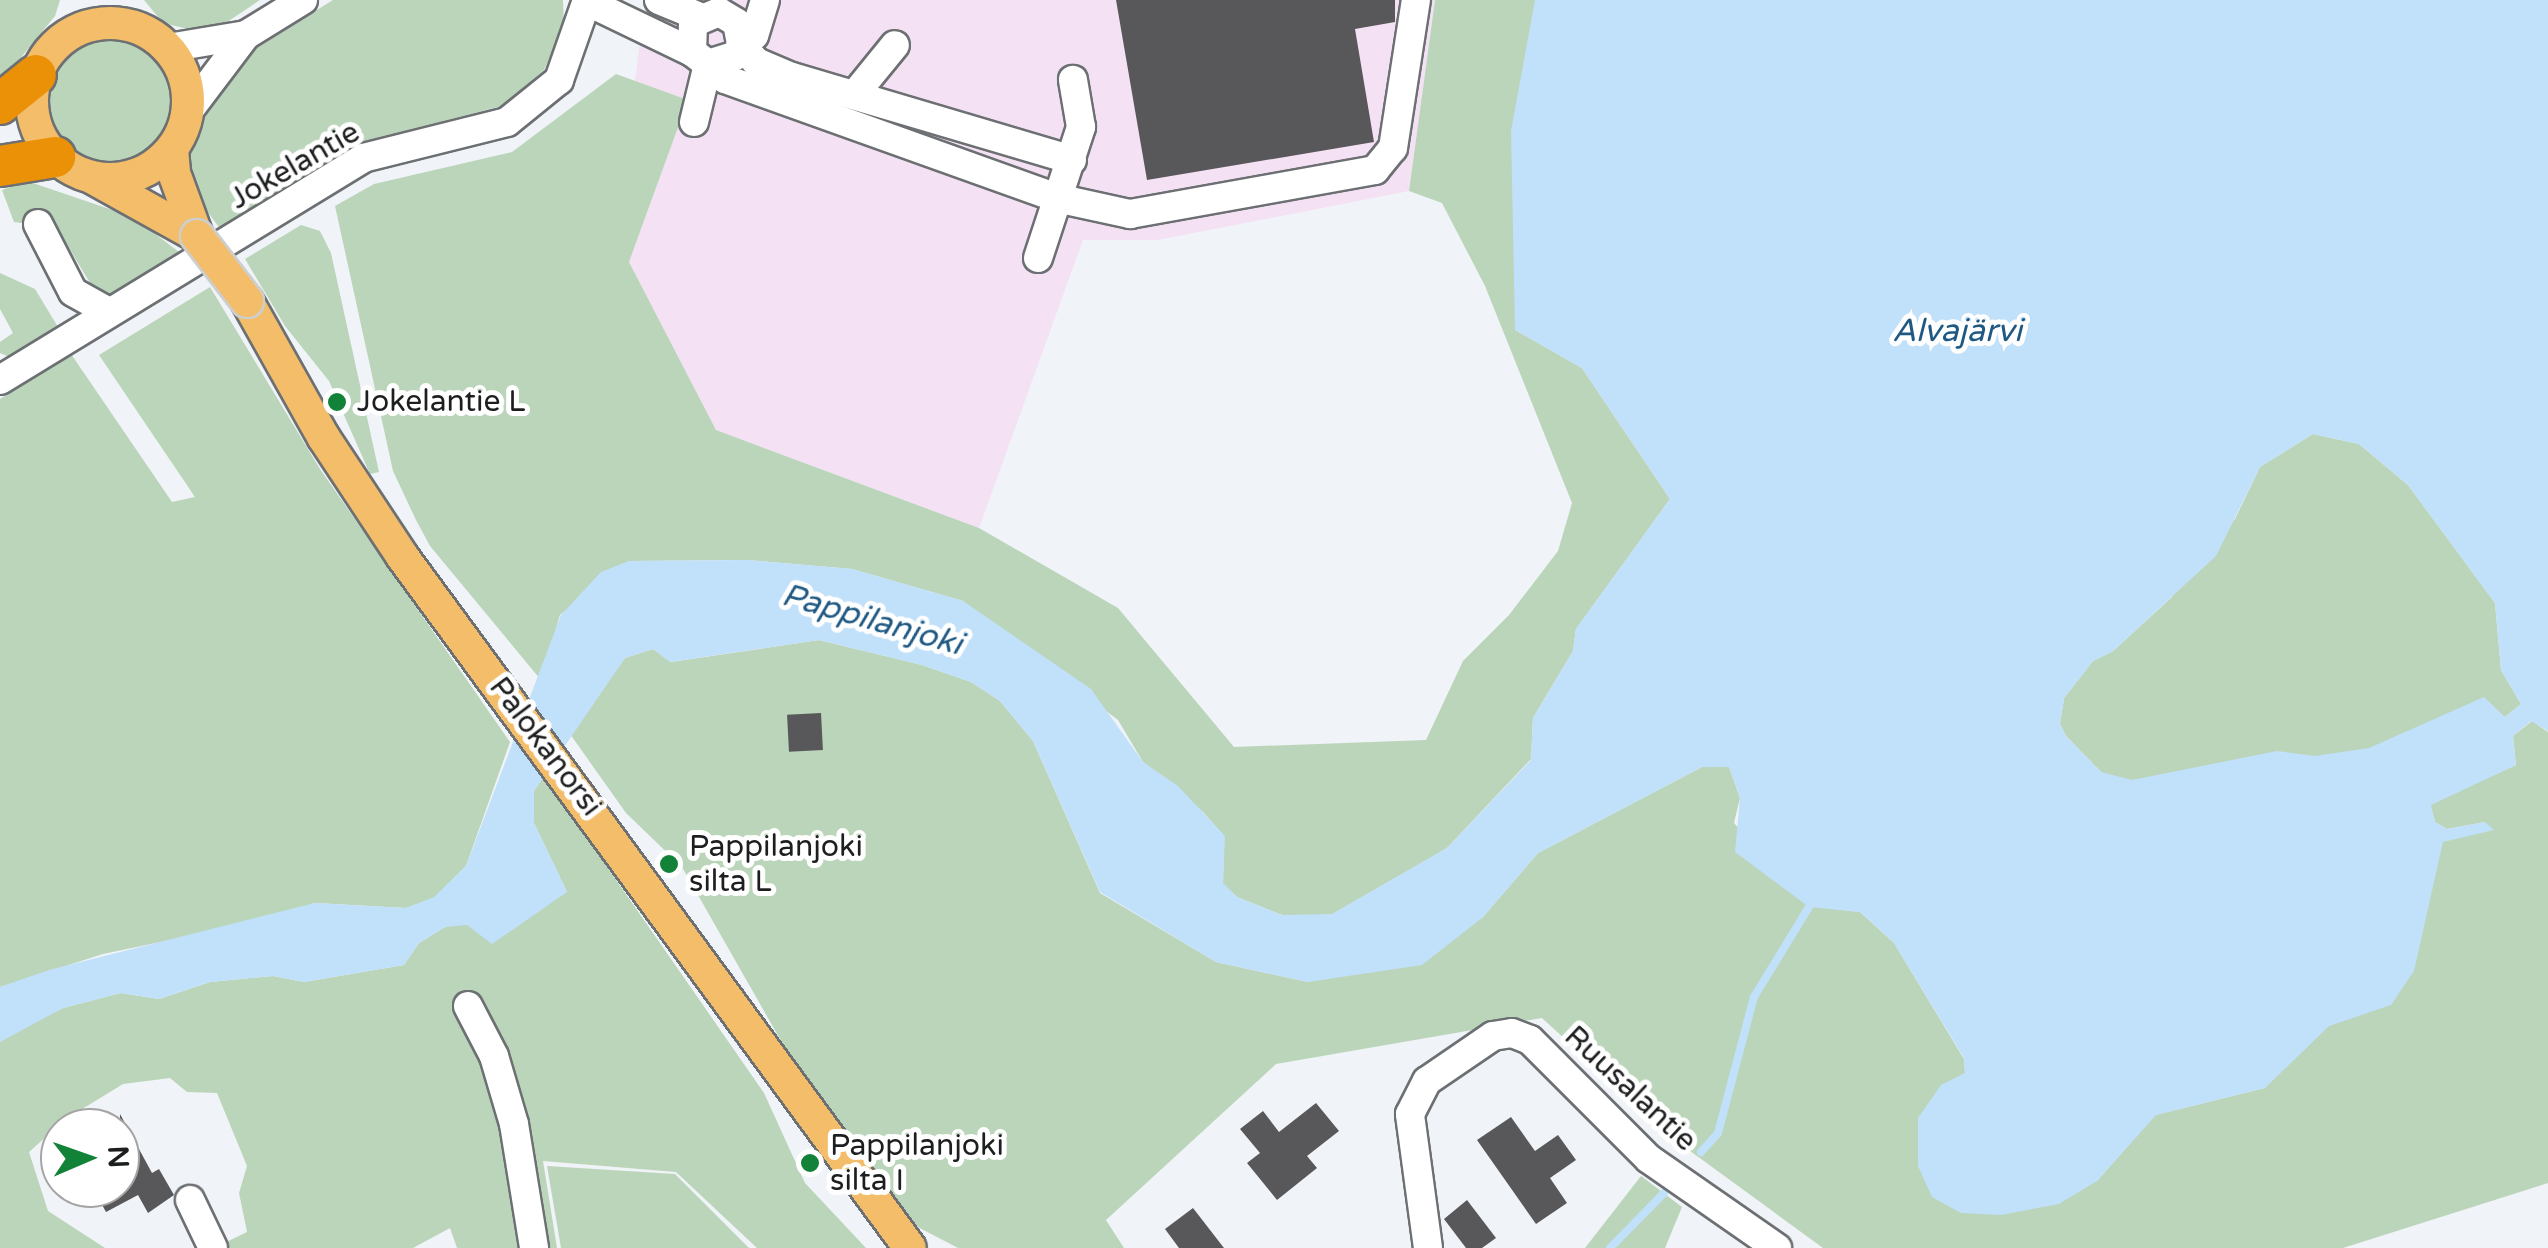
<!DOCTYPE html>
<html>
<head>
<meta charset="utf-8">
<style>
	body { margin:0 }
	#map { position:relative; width:2548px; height:1248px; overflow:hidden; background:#f0f3f7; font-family:"Varela Round",sans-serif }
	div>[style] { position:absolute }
	.commercial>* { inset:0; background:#f4e2f4 }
	.green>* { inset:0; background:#bbd5bb }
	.round { border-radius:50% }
	.water>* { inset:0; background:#c1e0fa }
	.stream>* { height:8px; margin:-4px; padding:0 4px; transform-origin:4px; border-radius:4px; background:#c1e0fa }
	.building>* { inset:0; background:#58585b; transform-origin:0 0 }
	.roads { filter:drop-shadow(2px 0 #6d7073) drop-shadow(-2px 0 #6d7073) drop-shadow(0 2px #6d7073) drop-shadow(0 -2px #6d7073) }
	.minor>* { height:28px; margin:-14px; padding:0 14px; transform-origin:14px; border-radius:14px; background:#fff }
	.major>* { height:32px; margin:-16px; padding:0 16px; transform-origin:16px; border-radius:16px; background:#f3bd6a }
	.major>.ring { margin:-16px; padding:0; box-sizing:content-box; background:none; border:32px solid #f3bd6a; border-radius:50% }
	.highway>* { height:40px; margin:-20px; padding:0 20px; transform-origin:20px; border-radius:20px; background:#eb9107 }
	.bridges { filter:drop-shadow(2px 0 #cdcece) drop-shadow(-2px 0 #cdcece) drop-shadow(0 2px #cdcece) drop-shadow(0 -2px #cdcece) }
	.major-bridge>* { height:32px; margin:-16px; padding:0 16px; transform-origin:16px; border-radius:16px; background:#f3bd6a }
	.dots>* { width:28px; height:28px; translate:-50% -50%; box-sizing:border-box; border:5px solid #fff; border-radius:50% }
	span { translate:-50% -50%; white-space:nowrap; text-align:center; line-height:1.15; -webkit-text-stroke:10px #fff; paint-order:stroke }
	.street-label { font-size:30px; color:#1d1e1f }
	.poi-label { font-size:30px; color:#1d1e1f }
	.left { translate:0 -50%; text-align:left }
	.water-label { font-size:32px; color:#1f5983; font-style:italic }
	.north { position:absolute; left:40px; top:1108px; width:100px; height:100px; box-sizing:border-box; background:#fff; border:2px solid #a5a5a5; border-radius:50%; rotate:88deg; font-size:28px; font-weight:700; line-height:40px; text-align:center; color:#1d1e1f }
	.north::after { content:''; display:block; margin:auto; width:35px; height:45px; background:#138239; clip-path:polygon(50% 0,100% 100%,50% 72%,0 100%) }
</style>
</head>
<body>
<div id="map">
	<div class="commercial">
		<div style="clip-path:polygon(655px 0,1435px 0,1409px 191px,1158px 240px,1083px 240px,979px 528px,716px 430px,629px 262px,688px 100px,635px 81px,643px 16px)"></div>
	</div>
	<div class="green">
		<div style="clip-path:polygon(0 0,60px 0,55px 16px,0 83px)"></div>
		<div style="clip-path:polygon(144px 0,260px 0,209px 34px,163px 23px)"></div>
		<div style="clip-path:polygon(333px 0,563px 0,564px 27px,544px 70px,505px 105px,372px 140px,221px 230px,193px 192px,190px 152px,211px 100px,256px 48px)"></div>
		<div style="clip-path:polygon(1435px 0,1565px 0,1515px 330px,1582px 368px,1670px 499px,1576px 629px,1573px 651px,1533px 718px,1531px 759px,1447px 848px,1331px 915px,1282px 915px,1237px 897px,1223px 884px,1224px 836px,1203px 812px,1143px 762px,1118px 720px,963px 601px,852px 569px,748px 560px,629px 561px,560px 615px,541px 680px,430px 546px,416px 520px,393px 471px,335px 206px,374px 184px,512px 152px,616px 74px,688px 100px,629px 262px,716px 430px,979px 528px,1118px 608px,1234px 747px,1426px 740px,1463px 661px,1509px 615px,1558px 551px,1572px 503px,1485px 286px,1442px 203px,1409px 191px)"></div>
		<div class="round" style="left:46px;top:39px;width:126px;height:126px"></div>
		<div style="clip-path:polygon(27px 181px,133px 217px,179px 252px,108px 296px,90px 283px,57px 228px,14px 222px,2px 190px)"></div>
		<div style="clip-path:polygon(301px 225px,320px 231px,331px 253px,379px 472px,370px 474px,329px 381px,285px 326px,245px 259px)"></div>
		<div style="clip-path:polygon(0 273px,35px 289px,58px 327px,12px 358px,0 353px,0 342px,13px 333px,0 309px)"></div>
		<div style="clip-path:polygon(210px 287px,320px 469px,510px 742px,466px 866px,434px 898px,406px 908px,315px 903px,270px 919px,103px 954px,0 987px,0 399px,71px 354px,172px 502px,195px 497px,99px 355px)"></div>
		<div style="clip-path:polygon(2313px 434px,2359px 444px,2408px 485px,2495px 603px,2501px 670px,2521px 704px,2505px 717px,2443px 735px,2163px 796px,2101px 772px,2066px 736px,2060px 724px,2064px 698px,2093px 661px,2113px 651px,2171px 598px,2235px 519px,2260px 467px)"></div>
		<div style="clip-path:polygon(819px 640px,922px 665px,971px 682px,1000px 701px,1033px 741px,1100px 893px,1216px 962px,1308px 982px,1482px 918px,1538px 853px,1702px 767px,1729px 767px,1740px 798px,1734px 823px,1809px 906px,1860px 912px,1894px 943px,1964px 1059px,1965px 1073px,2097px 1181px,2155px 1115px,2265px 1088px,2434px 841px,2485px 822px,2447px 829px,2435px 822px,2430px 804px,2516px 765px,2513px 736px,2532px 721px,2548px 732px,2548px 1183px,2343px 1248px,1823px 1248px,1675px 1140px,1542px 1018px,1276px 1064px,1106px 1220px,1124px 1248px,958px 1248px,914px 1225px,788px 1053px,682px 867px,626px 813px,570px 734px,625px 658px,653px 649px,671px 662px)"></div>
		<div style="clip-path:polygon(544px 776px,764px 1093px,805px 1183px,866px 1248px,757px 1248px,676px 1172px,543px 1161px,557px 1248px,457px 1248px,450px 1228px,413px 1248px,214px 1248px,247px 1232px,239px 1193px,247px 1166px,217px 1093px,187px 1092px,170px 1078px,123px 1084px,66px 1119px,29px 1152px,48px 1211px,105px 1248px,0 1248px,0 1042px,9px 1032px,63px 1008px,121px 993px,159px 999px,210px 982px,273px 976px,304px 982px,404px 965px,419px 943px,445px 927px,567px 892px,534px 823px,534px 791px)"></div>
		<div style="clip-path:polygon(547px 1166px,675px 1174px,749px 1248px,561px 1248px)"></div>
		<div style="clip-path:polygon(1641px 1176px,1682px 1207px,1665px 1248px,1585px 1248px)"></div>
	</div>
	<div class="water">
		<div style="clip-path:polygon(evenodd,1535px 0,2548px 0,2548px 731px,2531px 721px,2513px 736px,2516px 765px,2431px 805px,2435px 822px,2447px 829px,2485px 822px,2494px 830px,2443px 842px,2414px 971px,2391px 1005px,2329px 1026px,2265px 1088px,2156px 1115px,2097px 1181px,2059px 1204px,2001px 1215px,1961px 1213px,1932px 1197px,1918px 1166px,1918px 1118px,1941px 1085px,1965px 1073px,1964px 1058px,1894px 943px,1860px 912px,1809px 907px,1735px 852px,1740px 798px,1729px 767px,1702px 767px,1538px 853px,1482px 918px,1422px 965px,1308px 982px,1216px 962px,1100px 892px,1033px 741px,1000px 701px,971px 682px,922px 665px,819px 640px,670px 662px,653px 649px,625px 658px,534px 791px,534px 823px,567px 892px,492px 944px,467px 925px,445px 927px,419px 943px,404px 965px,304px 982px,273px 976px,210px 982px,159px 999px,121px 993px,63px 1008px,0 1042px,0 987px,49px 970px,315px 903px,406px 908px,434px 897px,466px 866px,561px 615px,601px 572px,629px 561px,748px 560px,852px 569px,963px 601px,1091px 689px,1143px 762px,1178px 786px,1225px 836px,1223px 883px,1237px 897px,1282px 915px,1332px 914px,1447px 848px,1531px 760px,1533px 718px,1573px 651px,1576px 629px,1670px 499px,1582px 368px,1515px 330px,1511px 131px,1535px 0,2313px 434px,2359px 444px,2408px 485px,2495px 603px,2501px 670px,2521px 704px,2505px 717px,2484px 697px,2369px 748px,2315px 756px,2277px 751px,2132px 780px,2101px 772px,2066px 736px,2060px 724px,2064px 698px,2093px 661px,2113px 651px,2216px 556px,2260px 467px,2313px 434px)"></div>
	</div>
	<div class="stream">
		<div style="left:1701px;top:1152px;width:25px;rotate:-48deg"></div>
		<div style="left:1718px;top:1133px;width:141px;rotate:-75.2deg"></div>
		<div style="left:1754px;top:997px;width:105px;rotate:-58.6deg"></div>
		<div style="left:1610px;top:1248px;width:77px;rotate:-45.5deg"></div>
	</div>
	<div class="building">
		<div style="clip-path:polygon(1116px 0,1395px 0,1395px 22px,1355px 29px,1374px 142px,1147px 180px)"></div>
		<div style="left:821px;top:713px;width:37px;height:34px;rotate:87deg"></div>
		<div style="clip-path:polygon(1316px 1103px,1339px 1131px,1307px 1156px,1317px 1168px,1277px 1200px,1247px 1163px,1260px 1153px,1240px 1129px,1263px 1111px,1279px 1132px)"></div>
		<div style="clip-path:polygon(120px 1114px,152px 1173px,159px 1169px,174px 1195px,148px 1213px,138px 1195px,106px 1212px,93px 1188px,120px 1188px)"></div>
		<div style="clip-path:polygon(1511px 1117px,1535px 1151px,1558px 1135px,1576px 1160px,1550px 1178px,1567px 1203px,1536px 1224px,1477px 1140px)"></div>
		<div style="clip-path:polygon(1467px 1200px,1496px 1238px,1482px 1248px,1466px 1248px,1444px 1219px)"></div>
		<div style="clip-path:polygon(1193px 1208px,1224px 1248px,1179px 1248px,1165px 1229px)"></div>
	</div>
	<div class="roads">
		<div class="minor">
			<div style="left:659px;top:0;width:44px;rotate:22.5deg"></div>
			<div style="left:765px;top:0;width:37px;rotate:107deg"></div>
			<div style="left:754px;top:35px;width:16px;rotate:145deg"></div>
			<div style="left:741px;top:44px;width:12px;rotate:110deg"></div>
			<div style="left:737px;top:55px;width:30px;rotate:163deg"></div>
			<div style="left:708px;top:64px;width:20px;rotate:-143deg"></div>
			<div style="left:692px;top:52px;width:29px;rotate:-88deg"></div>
			<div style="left:693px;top:23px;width:28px;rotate:-23deg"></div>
			<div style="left:719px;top:12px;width:21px;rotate:31deg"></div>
			<div style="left:737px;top:23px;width:21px;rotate:79deg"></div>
			<div style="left:741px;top:44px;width:23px;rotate:50deg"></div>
			<div style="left:756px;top:62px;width:39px;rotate:23deg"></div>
			<div style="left:792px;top:77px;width:292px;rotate:16.5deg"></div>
			<div style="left:588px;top:2px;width:115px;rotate:25.7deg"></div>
			<div style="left:168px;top:48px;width:79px;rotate:-9.5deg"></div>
			<div style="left:246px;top:35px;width:67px;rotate:-31.6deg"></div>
			<div style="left:708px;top:64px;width:23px;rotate:41deg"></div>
			<div style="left:725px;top:79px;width:357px;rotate:19.7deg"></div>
			<div style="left:1061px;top:199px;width:71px;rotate:12.3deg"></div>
			<div style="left:1130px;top:214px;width:249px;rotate:-10.2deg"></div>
			<div style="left:1375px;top:170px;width:28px;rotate:-51deg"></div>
			<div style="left:1393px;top:148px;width:150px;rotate:-81.2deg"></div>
			<div style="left:855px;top:94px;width:63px;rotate:-50.8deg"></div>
			<div style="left:187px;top:113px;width:98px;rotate:-52.9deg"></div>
			<div style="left:694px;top:122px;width:60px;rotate:-76.4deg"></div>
			<div style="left:38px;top:224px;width:76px;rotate:62.8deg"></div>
			<div style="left:73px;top:292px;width:41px;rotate:29.1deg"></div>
			<div style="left:1038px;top:258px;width:138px;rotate:-71.8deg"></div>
			<div style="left:1081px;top:127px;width:48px;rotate:-99.7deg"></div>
			<div style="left:0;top:380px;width:426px;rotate:-31.4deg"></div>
			<div style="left:363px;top:158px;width:148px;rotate:-14deg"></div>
			<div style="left:507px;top:122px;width:67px;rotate:-38.9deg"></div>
			<div style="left:559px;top:80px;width:85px;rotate:-70.7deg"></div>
			<div style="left:468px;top:1006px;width:56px;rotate:62.5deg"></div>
			<div style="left:494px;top:1056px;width:71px;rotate:73.6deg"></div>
			<div style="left:514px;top:1124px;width:126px;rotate:80.8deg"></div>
			<div style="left:190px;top:1200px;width:53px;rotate:64.4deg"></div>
			<div style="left:1428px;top:1248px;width:135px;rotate:-97.7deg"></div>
			<div style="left:1410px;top:1114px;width:37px;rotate:-63deg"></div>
			<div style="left:1427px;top:1081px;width:80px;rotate:-34.3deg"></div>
			<div style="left:1493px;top:1036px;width:19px;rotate:-9deg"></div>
			<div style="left:1512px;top:1033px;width:19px;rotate:21deg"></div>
			<div style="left:1530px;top:1040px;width:168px;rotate:45deg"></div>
			<div style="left:1649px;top:1159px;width:156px;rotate:34.8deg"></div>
		</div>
		<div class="major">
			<div class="ring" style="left:32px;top:23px;width:124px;height:124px"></div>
			<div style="left:172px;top:149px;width:24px;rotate:85deg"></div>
			<div style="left:174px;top:173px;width:67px;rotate:69.9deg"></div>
			<div style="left:93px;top:178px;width:119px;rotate:29.1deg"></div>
			<div style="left:247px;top:301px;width:157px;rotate:60.7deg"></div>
			<div style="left:324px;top:438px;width:141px;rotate:56.5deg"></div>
			<div style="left:402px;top:556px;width:858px;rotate:53.72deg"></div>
		</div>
		<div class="highway">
			<div style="left:0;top:104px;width:46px;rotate:-38.9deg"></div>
			<div style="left:0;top:166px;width:56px;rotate:-9.3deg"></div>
		</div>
	</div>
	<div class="bridges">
		<div class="major-bridge">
			<div style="left:197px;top:236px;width:82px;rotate:52.4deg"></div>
		</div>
	</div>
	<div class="dots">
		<div style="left:337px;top:402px;background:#138239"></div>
		<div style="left:669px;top:864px;background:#138239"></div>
		<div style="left:810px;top:1163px;background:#138239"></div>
	</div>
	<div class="street-label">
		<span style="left:295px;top:166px;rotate:-30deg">Jokelantie</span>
		<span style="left:545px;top:747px;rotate:53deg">Palokanorsi</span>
		<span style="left:1630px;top:1089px;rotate:43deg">Ruusalantie</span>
	</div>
	<div class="poi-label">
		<span class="left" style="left:357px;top:402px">Jokelantie L</span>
		<span class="left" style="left:689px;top:864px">Pappilanjoki<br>silta L</span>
		<span class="left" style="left:830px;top:1163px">Pappilanjoki<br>silta I</span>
	</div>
	<div class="water-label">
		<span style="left:1957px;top:331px">Alvajärvi</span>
		<span style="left:872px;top:620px;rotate:16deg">Pappilanjoki</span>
	</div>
	<div class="north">N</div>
</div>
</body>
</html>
